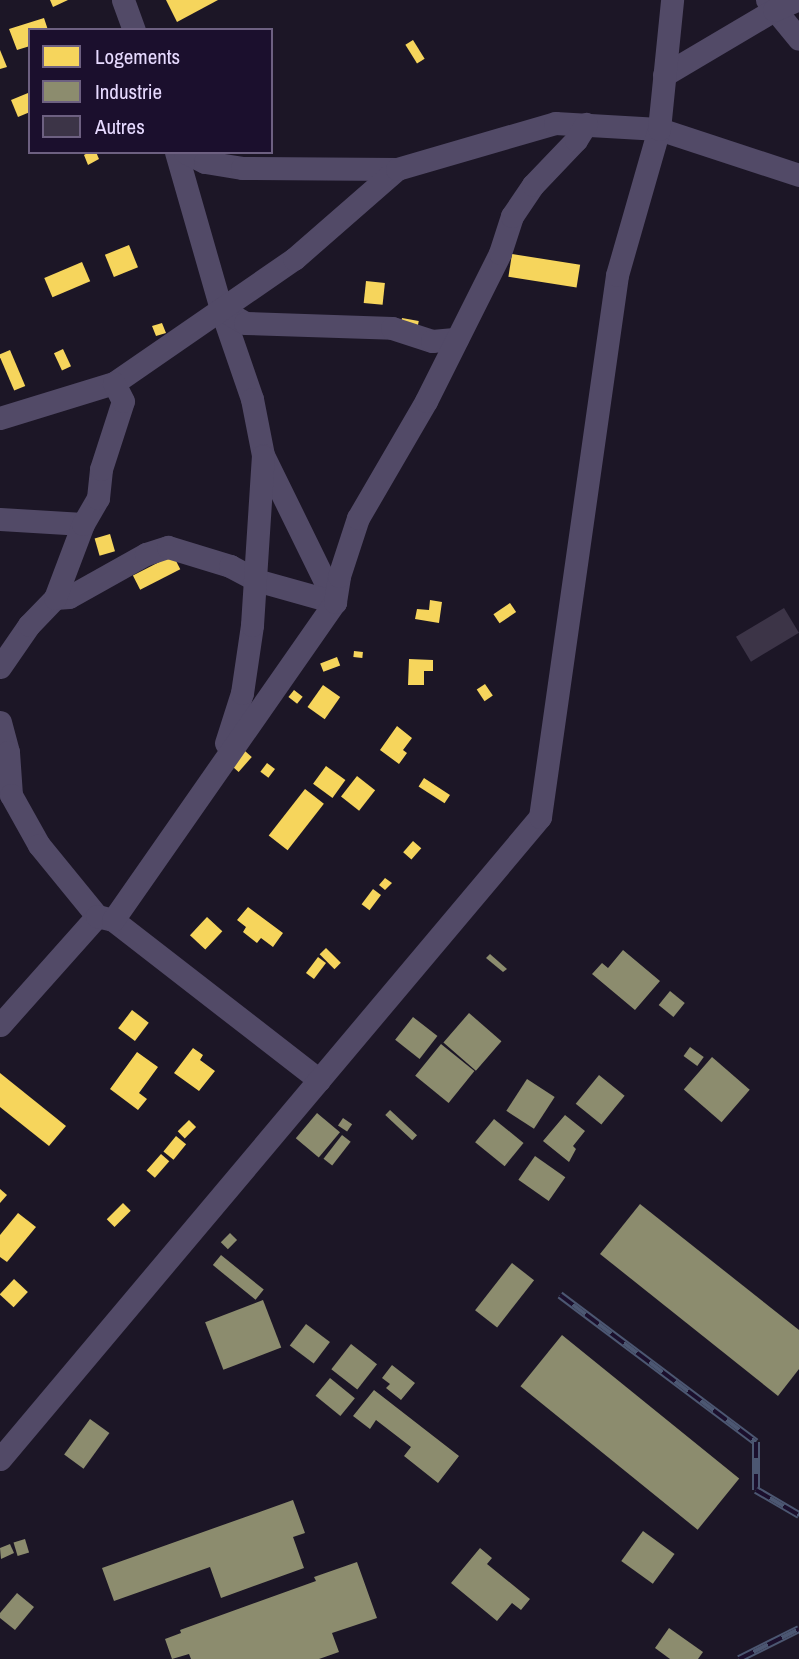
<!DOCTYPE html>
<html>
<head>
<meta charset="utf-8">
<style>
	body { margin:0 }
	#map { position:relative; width:799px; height:1659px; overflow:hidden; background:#1c1626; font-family:"Archivo Narrow",sans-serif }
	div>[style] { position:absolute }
	.homes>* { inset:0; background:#f6d55c; transform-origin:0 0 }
	.industry>* { inset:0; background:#8c8c6e; transform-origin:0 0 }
	.building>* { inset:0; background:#3c3447; transform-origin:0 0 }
	.minor>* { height:23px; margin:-11.5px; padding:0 11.5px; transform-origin:11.5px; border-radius:11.5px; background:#524a67 }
	.rail>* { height:8px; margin-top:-4px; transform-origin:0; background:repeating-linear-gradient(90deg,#1b0f2d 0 16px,#4c5772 0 32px); box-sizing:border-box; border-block:2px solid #4c5772 }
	span { translate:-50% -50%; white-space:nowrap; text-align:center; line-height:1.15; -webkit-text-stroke:7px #1b0f2d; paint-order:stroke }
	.legend { position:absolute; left:28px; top:28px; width:245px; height:126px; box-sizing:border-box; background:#1b0f2d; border:2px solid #6d6081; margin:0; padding:9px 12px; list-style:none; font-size:21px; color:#e7daff }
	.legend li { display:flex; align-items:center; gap:14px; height:35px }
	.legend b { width:35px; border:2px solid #6d6081 }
</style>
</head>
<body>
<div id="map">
	<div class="homes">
		<div style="clip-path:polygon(50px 0,68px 0,53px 7px)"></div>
		<div style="clip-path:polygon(166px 0,218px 0,177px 22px)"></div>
		<div style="clip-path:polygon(44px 18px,48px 30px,30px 30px,30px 46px,17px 50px,9px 29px)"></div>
		<div style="left:413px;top:40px;width:22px;height:9px;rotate:58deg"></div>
		<div style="clip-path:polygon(0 50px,7px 67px,0 69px)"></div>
		<div style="clip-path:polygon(28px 93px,30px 112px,18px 117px,11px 100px)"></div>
		<div style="clip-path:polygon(89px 152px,96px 152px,99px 159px,88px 165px,84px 155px)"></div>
		<div style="left:129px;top:245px;width:24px;height:26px;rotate:68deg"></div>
		<div style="left:512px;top:254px;width:69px;height:23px;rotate:9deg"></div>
		<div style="left:82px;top:262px;width:21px;height:41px;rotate:67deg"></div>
		<div style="left:366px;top:281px;width:19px;height:22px;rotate:6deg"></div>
		<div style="left:402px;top:318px;width:17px;height:6px;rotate:10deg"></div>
		<div style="clip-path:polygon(162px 323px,166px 333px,156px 336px,152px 326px)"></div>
		<div style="left:63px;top:349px;width:19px;height:10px;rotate:65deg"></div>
		<div style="left:10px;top:350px;width:39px;height:12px;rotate:67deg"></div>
		<div style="left:110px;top:534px;width:18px;height:16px;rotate:74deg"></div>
		<div style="left:173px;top:555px;width:16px;height:45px;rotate:63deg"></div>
		<div style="clip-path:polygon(430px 600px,442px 602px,439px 623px,415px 619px,417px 609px,429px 610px)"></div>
		<div style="left:510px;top:603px;width:11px;height:20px;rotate:56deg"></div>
		<div style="left:354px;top:651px;width:9px;height:6px;rotate:6deg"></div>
		<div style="left:337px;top:657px;width:9px;height:18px;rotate:69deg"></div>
		<div style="clip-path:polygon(409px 659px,433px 660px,433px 671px,424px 671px,424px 685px,408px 685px)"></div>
		<div style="left:485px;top:684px;width:14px;height:10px;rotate:56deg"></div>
		<div style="left:323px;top:685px;width:21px;height:27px;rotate:35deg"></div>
		<div style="left:294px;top:690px;width:11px;height:9px;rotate:38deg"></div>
		<div style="clip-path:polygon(397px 726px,412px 738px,403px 750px,407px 753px,399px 764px,380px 750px)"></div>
		<div style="left:245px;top:751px;width:9px;height:20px;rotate:41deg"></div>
		<div style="left:267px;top:763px;width:10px;height:11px;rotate:37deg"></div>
		<div style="left:326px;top:766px;width:24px;height:22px;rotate:36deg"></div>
		<div style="left:357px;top:776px;width:23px;height:26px;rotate:38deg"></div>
		<div style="left:424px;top:778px;width:31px;height:10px;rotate:33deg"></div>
		<div style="left:305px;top:789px;width:24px;height:59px;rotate:38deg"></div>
		<div style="left:413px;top:841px;width:11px;height:15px;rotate:41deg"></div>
		<div style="clip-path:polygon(385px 878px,392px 883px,385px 890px,379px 885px)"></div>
		<div style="left:373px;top:889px;width:10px;height:19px;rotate:37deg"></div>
		<div style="clip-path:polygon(248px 907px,283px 933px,273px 947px,261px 938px,257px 943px,243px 932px,246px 927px,237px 920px)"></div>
		<div style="left:207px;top:917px;width:21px;height:25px;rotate:43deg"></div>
		<div style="left:326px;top:948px;width:21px;height:9px;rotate:45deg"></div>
		<div style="left:318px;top:957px;width:10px;height:20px;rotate:37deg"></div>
		<div style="left:132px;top:1010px;width:21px;height:23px;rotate:37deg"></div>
		<div style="clip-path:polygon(193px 1048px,203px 1055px,200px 1060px,215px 1071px,199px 1091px,174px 1073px)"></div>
		<div style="clip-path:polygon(137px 1052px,158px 1067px,139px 1093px,147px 1099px,138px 1110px,110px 1089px)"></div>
		<div style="clip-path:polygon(0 1073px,66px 1126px,49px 1146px,0 1107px)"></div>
		<div style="left:189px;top:1120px;width:10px;height:16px;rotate:45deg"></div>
		<div style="left:176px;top:1136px;width:13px;height:20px;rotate:39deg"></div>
		<div style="left:161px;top:1154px;width:11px;height:22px;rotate:41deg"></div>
		<div style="clip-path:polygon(0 1189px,7px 1195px,0 1203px)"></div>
		<div style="left:123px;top:1203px;width:11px;height:23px;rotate:45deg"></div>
		<div style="clip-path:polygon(18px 1213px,36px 1227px,7px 1262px,0 1257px,0 1235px)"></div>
		<div style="left:14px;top:1279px;width:19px;height:21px;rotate:43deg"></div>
	</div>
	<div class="industry">
		<div style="clip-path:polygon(623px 950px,660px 981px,635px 1010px,592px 974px,602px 963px,608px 968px)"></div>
		<div style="clip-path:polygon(490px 954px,507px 969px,503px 972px,486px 958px)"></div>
		<div style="left:670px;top:991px;width:19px;height:18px;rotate:39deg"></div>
		<div style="left:469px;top:1013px;width:43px;height:39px;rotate:41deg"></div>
		<div style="left:413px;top:1017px;width:31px;height:29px;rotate:38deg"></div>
		<div style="left:441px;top:1044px;width:43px;height:41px;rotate:39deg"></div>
		<div style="left:690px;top:1047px;width:17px;height:11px;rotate:36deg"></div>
		<div style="left:712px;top:1057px;width:50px;height:43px;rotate:41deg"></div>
		<div style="left:599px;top:1075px;width:33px;height:37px;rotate:39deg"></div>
		<div style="left:527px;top:1079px;width:33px;height:38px;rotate:33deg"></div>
		<div style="left:390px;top:1110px;width:37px;height:7px;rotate:43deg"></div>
		<div style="left:317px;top:1113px;width:30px;height:33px;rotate:40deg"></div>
		<div style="clip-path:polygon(565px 1115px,585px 1131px,573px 1146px,576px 1149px,569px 1162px,543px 1141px)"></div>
		<div style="left:343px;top:1118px;width:11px;height:9px;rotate:34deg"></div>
		<div style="left:494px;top:1119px;width:38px;height:30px;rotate:39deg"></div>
		<div style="left:342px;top:1135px;width:11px;height:30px;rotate:38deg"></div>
		<div style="left:535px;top:1156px;width:37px;height:29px;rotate:35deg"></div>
		<div style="clip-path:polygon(640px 1204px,799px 1330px,799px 1369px,778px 1396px,600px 1254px)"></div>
		<div style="left:230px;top:1233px;width:10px;height:13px;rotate:45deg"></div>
		<div style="left:221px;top:1255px;width:55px;height:13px;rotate:39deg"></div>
		<div style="left:512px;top:1263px;width:28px;height:60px;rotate:38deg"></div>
		<div style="left:263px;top:1300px;width:51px;height:62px;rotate:69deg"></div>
		<div style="left:306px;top:1324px;width:30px;height:27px;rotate:37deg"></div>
		<div style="left:562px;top:1335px;width:228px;height:66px;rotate:39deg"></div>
		<div style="left:351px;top:1344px;width:33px;height:32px;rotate:38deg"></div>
		<div style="clip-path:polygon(392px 1365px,415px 1383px,401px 1400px,386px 1388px,390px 1384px,382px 1378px)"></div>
		<div style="left:330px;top:1378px;width:32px;height:23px;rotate:39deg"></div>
		<div style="clip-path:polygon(374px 1390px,459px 1456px,438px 1483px,404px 1456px,411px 1447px,376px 1420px,370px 1429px,353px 1416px)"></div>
		<div style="left:90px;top:1419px;width:24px;height:44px;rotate:36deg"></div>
		<div style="clip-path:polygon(293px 1500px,305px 1533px,293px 1537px,304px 1568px,221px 1598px,210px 1567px,114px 1601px,102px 1568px)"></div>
		<div style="left:643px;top:1531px;width:39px;height:37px;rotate:36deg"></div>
		<div style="left:25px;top:1539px;width:14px;height:12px;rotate:73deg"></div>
		<div style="clip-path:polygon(10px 1544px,14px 1553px,1px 1559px,0 1548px)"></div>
		<div style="clip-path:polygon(480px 1548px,492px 1558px,487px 1564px,530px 1599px,521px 1610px,512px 1603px,497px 1621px,451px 1583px)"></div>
		<div style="clip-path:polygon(357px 1562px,377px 1618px,332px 1633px,339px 1652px,319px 1659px,191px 1659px,189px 1654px,172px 1659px,165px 1639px,181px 1633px,180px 1630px,316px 1581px,314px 1577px)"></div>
		<div style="clip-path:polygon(17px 1593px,34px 1607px,15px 1630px,0 1618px,0 1613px)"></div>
		<div style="clip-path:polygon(669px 1628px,703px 1652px,698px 1659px,670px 1659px,655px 1648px)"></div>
	</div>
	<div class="building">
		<div style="left:784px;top:608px;width:29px;height:56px;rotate:59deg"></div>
	</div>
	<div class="minor">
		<div style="left:123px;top:0;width:32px;rotate:70deg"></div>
		<div style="left:767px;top:0;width:50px;rotate:50.6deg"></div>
		<div style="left:664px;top:75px;width:128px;rotate:-30.6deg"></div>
		<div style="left:774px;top:10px;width:24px;rotate:-24deg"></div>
		<div style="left:176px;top:152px;width:163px;rotate:74deg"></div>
		<div style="left:221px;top:309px;width:95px;rotate:71deg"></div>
		<div style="left:252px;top:399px;width:57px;rotate:78.9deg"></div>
		<div style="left:263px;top:455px;width:164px;rotate:63.9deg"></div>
		<div style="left:185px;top:152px;width:22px;rotate:27deg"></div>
		<div style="left:205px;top:162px;width:37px;rotate:9deg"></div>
		<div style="left:242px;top:168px;width:155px;rotate:0.4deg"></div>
		<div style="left:221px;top:309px;width:28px;rotate:30deg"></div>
		<div style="left:245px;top:323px;width:147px;rotate:1.9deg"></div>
		<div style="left:392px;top:328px;width:42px;rotate:18deg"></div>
		<div style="left:432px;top:341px;width:25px;rotate:-5deg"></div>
		<div style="left:0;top:418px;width:119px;rotate:-17.1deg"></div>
		<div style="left:114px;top:383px;width:219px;rotate:-34.6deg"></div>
		<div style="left:294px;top:259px;width:137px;rotate:-41.1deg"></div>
		<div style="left:397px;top:169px;width:165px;rotate:-16.2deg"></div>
		<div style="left:555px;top:123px;width:104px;rotate:3.3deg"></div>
		<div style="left:659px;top:129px;width:147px;rotate:18.2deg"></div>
		<div style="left:0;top:519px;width:83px;rotate:3.4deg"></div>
		<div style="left:55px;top:598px;width:14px;rotate:-4deg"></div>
		<div style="left:69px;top:597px;width:88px;rotate:-29.2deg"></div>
		<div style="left:146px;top:554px;width:23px;rotate:-18deg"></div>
		<div style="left:168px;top:547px;width:65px;rotate:17deg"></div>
		<div style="left:230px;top:566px;width:30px;rotate:28deg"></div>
		<div style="left:256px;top:580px;width:82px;rotate:15.6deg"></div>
		<div style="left:0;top:667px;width:51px;rotate:-55.4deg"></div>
		<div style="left:29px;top:625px;width:37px;rotate:-46deg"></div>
		<div style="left:55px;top:598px;width:79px;rotate:-69.3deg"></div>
		<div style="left:83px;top:524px;width:30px;rotate:-60deg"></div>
		<div style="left:98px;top:498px;width:29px;rotate:-84deg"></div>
		<div style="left:101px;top:469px;width:71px;rotate:-72.1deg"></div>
		<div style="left:123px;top:401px;width:20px;rotate:-117deg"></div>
		<div style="left:0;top:722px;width:31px;rotate:75deg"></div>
		<div style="left:8px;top:752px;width:43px;rotate:86deg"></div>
		<div style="left:11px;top:795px;width:57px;rotate:60.8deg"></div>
		<div style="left:39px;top:845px;width:92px;rotate:50.8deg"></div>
		<div style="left:226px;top:743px;width:52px;rotate:-72.3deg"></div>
		<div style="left:242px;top:693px;width:69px;rotate:-81.6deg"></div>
		<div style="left:252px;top:625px;width:169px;rotate:-86.3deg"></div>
		<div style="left:113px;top:920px;width:261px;rotate:37.8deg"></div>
		<div style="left:0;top:1025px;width:146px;rotate:-48.3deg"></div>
		<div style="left:97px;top:916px;width:16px;rotate:14deg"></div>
		<div style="left:113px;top:920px;width:388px;rotate:-55.1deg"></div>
		<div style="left:335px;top:602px;width:26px;rotate:-81deg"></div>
		<div style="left:339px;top:576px;width:61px;rotate:-71.9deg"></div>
		<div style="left:358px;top:518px;width:135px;rotate:-59.8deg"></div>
		<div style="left:426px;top:401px;width:165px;rotate:-63.4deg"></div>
		<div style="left:500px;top:253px;width:39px;rotate:-72deg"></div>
		<div style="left:512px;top:216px;width:37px;rotate:-56deg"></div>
		<div style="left:533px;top:185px;width:62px;rotate:-46.3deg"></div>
		<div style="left:576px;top:140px;width:19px;rotate:-58deg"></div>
		<div style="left:0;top:1459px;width:839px;rotate:-49.93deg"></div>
		<div style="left:540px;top:817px;width:547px;rotate:-81.91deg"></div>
		<div style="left:617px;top:275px;width:152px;rotate:-74deg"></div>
		<div style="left:659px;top:129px;width:130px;rotate:-84.2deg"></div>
	</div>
	<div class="rail">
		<div style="left:560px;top:1295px;width:245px;rotate:36.9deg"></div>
		<div style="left:756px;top:1442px;width:48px;rotate:90deg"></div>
		<div style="left:756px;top:1490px;width:50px;rotate:30.2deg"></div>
		<div style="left:739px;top:1659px;width:67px;rotate:-26.6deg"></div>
	</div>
	<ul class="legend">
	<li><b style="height:19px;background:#f6d55c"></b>Logements</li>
	<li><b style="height:19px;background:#8c8c6e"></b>Industrie</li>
	<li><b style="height:19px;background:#3c3447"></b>Autres</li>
	</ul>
</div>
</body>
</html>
